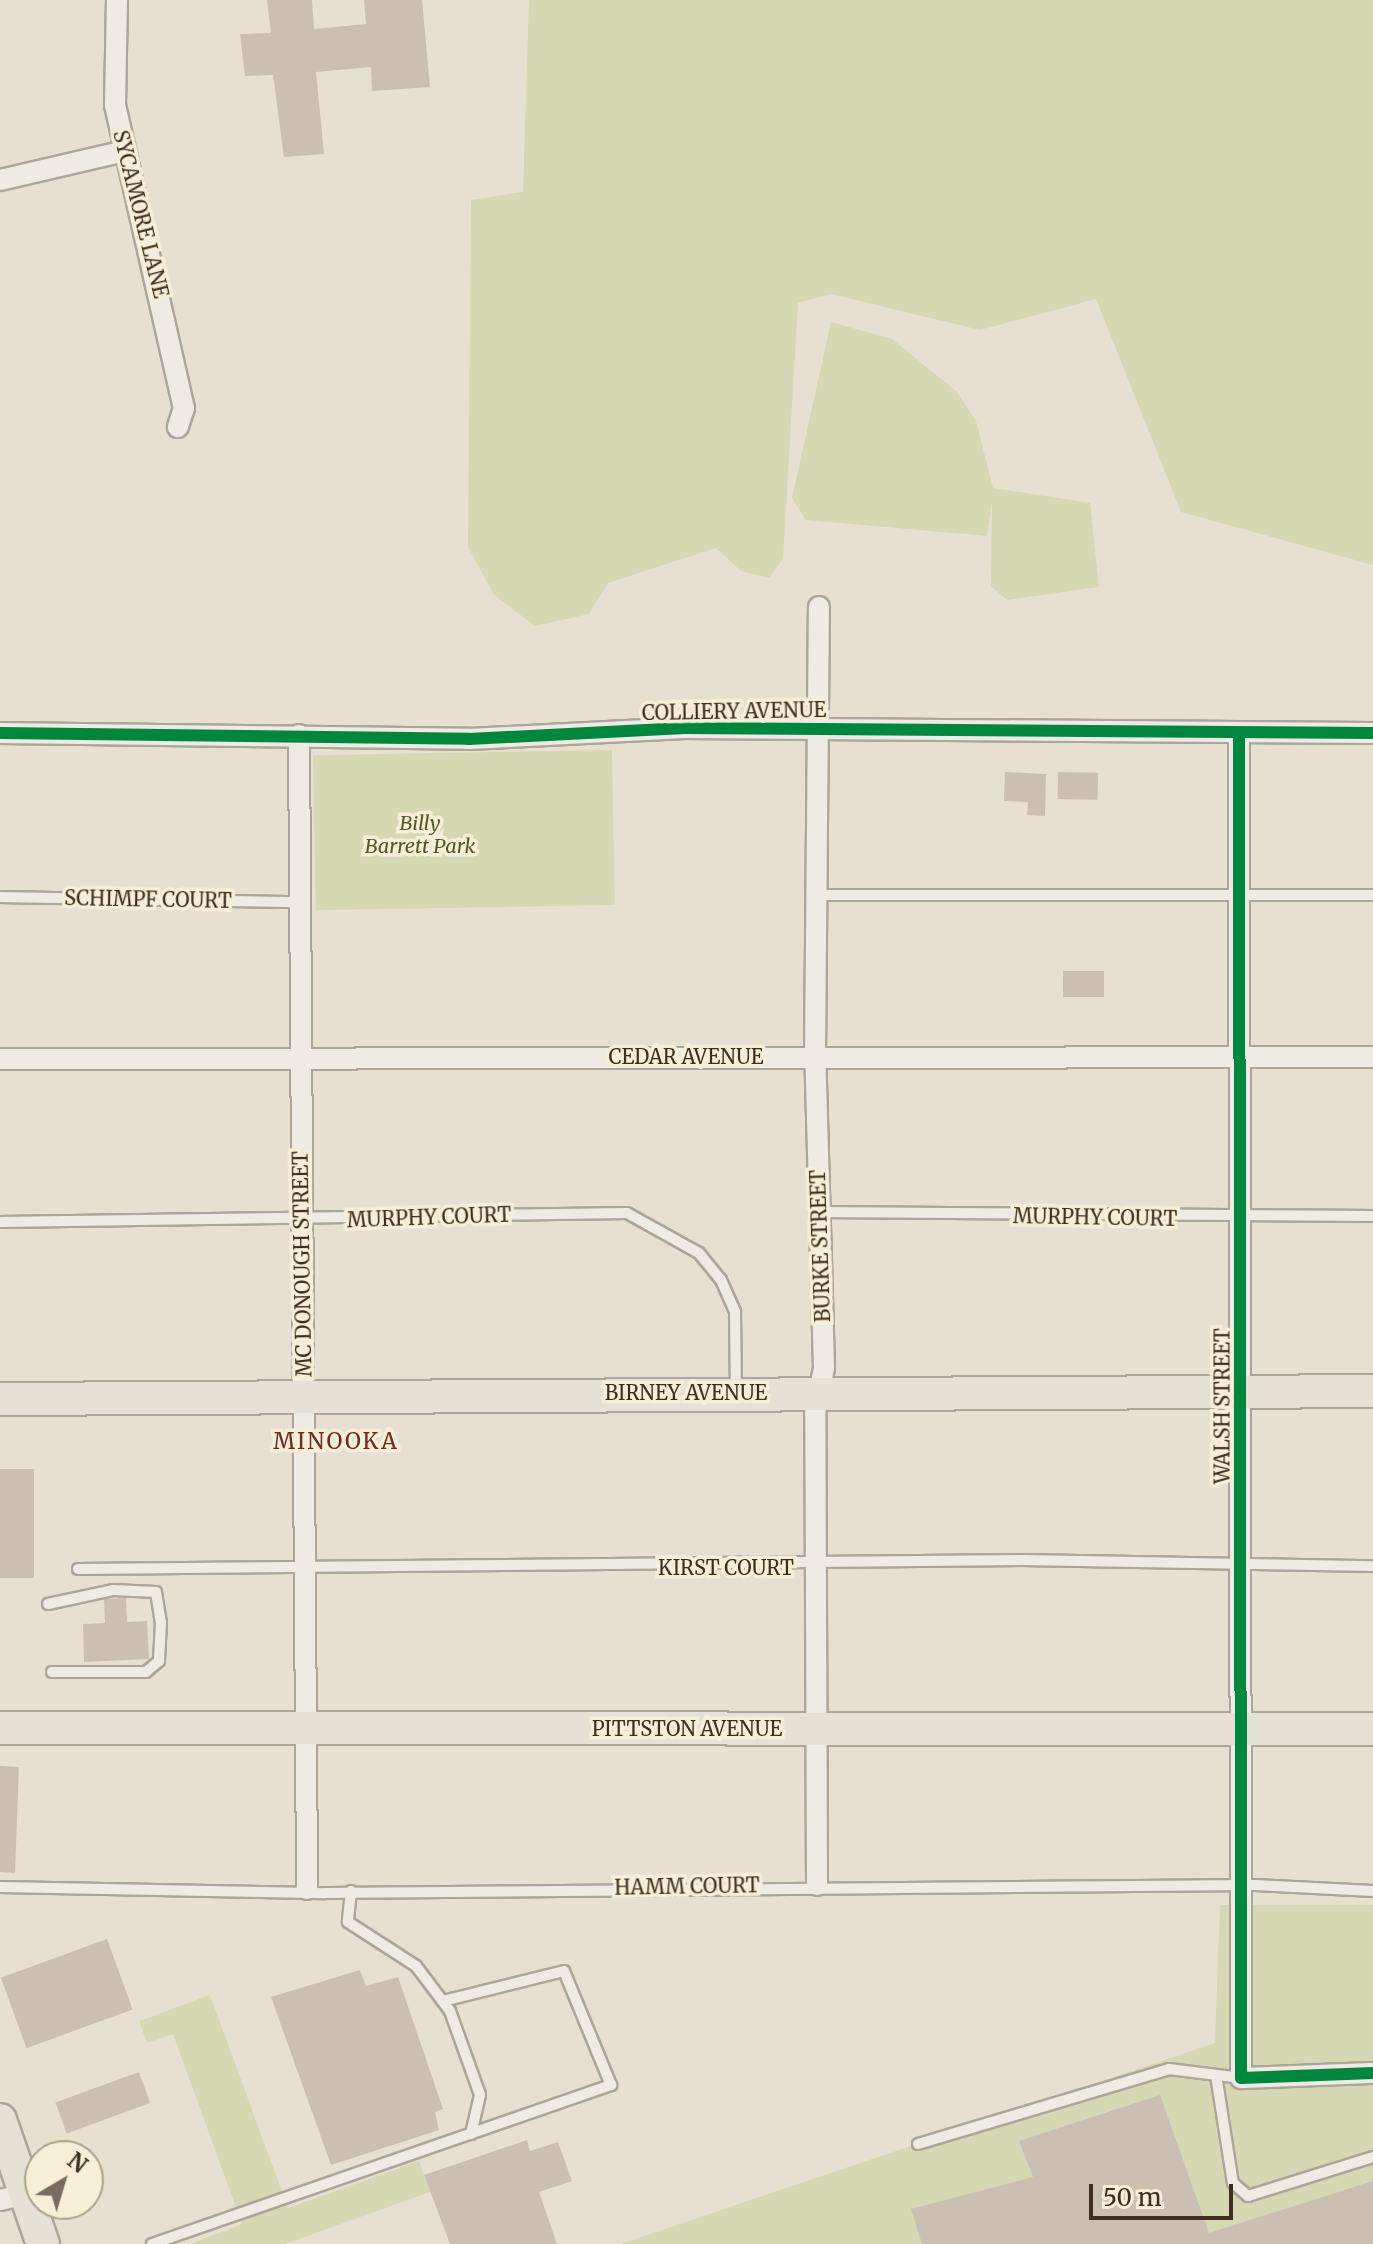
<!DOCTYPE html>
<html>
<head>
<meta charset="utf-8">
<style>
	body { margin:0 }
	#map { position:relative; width:1373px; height:2244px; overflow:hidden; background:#e7e0d1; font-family:Merriweather,serif }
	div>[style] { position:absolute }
	.green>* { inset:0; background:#d6d7b3; transform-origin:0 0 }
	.building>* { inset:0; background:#cbbfb2; transform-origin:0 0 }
	.roads { filter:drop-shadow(2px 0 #ada599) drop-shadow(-2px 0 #ada599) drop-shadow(0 2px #ada599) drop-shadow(0 -2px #ada599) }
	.service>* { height:10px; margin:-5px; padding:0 5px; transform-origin:5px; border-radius:5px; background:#efebe3 }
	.minor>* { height:20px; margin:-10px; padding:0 10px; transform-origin:10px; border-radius:10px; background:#efebe3 }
	.primary>* { height:32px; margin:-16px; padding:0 16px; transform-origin:16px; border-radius:16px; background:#e6e1d4 }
	.cycleway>* { height:12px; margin:-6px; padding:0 6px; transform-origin:6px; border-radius:6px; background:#00873e }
	span { translate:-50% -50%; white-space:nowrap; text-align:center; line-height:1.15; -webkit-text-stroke:7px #f7eed8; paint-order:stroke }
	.street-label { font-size:20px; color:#3d2e20 }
	.park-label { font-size:20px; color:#4d5a26; font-style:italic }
	.neighbourhood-label { font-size:22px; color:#6b2e1e; letter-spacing:2px }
	.north { position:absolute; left:24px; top:2140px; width:80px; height:80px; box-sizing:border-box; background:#f7eed8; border:2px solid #ada18e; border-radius:50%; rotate:38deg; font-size:22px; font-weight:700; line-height:32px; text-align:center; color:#3d2e20 }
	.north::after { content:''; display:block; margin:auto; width:28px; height:36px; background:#786c5e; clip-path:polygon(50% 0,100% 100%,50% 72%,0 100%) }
	.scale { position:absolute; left:1089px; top:2184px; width:144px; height:36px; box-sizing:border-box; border:4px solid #3d2e20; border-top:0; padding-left:10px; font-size:24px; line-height:28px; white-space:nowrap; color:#3d2e20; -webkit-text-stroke:6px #f7eed8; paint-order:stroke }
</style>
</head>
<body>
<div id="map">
	<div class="green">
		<div style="clip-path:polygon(529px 0,1373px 0,1373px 565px,1181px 512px,1096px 299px,980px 330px,831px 294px,798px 303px,783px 559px,769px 578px,741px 571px,716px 548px,608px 583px,589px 614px,535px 626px,494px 595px,468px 547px,471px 200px,523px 192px)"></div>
		<div style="clip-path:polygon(831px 322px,892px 339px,956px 391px,976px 421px,993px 488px,1090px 503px,1099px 587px,1007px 600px,991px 586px,992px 500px,987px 536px,806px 520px,792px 498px)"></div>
		<div style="left:612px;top:750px;width:155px;height:299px;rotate:89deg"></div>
		<div style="clip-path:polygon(1220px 1905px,1373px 1905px,1373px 2244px,621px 2244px,1215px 2043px)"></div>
		<div style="clip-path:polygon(210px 1995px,288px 2208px,419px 2161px,430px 2192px,285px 2244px,190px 2244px,242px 2224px,173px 2034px,147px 2043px,139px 2021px)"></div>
	</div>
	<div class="building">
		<div style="clip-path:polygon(267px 0,312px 0,314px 29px,366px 24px,364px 0,422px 0,430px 87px,372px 91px,371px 67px,316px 72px,324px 154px,284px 157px,273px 75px,245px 76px,240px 34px,271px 33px)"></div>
		<div style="clip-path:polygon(1005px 772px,1046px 774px,1045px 816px,1027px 815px,1028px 802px,1004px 801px)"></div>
		<div style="left:1058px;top:772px;width:40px;height:27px;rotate:1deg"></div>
		<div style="left:1063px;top:971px;width:41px;height:26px"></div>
		<div style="left:0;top:1469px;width:34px;height:109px"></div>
		<div style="clip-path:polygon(126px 1598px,127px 1622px,147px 1621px,149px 1659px,84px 1662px,83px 1624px,105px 1623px,104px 1599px)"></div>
		<div style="clip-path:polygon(0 1766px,19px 1767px,15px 1873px,0 1872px)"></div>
		<div style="left:107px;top:1939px;width:75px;height:113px;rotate:70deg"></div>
		<div style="clip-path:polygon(360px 1970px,366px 1986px,398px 1977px,443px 2109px,435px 2112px,439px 2130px,331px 2165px,271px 1997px)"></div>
		<div style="left:139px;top:2072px;width:33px;height:89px;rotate:70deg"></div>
		<div style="clip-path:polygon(1160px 2095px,1209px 2233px,1373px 2181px,1373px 2244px,922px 2244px,911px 2209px,1033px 2177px,1019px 2141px)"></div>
		<div style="clip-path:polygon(527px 2140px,530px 2151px,558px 2142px,572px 2181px,539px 2192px,557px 2244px,450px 2244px,424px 2175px)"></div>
	</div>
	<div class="roads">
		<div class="service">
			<div style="left:818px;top:895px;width:555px"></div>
			<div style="left:0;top:897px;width:296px;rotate:1deg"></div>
			<div style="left:819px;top:1212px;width:554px;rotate:0.41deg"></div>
			<div style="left:0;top:1222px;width:627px;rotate:-0.82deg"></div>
			<div style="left:627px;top:1213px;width:82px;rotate:29.1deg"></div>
			<div style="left:699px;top:1253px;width:35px;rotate:51deg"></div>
			<div style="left:721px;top:1280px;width:35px;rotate:66deg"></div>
			<div style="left:735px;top:1312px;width:78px;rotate:89.3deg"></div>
			<div style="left:78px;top:1569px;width:944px;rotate:-0.55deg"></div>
			<div style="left:1022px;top:1560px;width:351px;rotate:1deg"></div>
			<div style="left:48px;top:1604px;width:66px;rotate:-12.2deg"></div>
			<div style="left:113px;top:1590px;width:43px;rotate:2.7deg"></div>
			<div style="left:156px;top:1592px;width:30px;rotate:81deg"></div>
			<div style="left:161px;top:1622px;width:39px;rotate:93deg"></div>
			<div style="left:159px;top:1661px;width:17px;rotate:140deg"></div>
			<div style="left:146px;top:1672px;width:94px;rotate:180deg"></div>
			<div style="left:0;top:1887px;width:326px;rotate:1.1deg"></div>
			<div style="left:326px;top:1893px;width:929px;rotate:-0.49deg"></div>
			<div style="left:1255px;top:1885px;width:118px;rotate:2.9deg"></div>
			<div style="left:351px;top:1891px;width:31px;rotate:96deg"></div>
			<div style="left:348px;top:1922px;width:81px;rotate:32.9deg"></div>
			<div style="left:416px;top:1966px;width:56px;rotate:52.9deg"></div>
			<div style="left:450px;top:2011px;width:89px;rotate:70.3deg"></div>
			<div style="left:480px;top:2095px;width:40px;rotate:103deg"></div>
			<div style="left:1216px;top:2075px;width:109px;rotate:81.1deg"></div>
			<div style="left:1233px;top:2183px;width:20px;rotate:41deg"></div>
			<div style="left:1248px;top:2196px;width:131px;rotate:-17.3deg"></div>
			<div style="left:918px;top:2144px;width:262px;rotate:-16.6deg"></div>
			<div style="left:1169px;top:2069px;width:73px;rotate:7.1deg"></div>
			<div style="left:152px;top:2244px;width:486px;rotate:-19.1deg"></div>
			<div style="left:611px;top:2085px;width:123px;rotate:-112.4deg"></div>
			<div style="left:564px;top:1971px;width:125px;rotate:166.1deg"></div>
		</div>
		<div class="minor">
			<div style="left:117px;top:0;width:105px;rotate:91.1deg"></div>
			<div style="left:115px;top:105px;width:311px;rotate:77.2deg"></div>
			<div style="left:184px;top:408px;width:20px;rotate:108deg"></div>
			<div style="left:0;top:180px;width:128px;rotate:-13.1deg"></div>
			<div style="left:0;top:733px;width:469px;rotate:0.7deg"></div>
			<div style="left:469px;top:739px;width:216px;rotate:-2.9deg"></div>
			<div style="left:685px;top:728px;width:688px;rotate:0.42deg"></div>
			<div style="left:1239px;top:733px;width:1345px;rotate:89.91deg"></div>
			<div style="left:1241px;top:2078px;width:132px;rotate:-2.2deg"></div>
			<div style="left:299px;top:735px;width:1154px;rotate:89.6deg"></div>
			<div style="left:0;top:1059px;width:1373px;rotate:-0.08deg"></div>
			<div style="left:817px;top:1885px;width:472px;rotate:-90.2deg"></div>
			<div style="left:815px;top:1413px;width:46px;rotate:-78.7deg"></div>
			<div style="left:824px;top:1368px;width:313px;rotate:-91.6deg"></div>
			<div style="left:815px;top:1055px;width:448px;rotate:-89.5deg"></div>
			<div style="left:0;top:2200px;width:26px;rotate:-13deg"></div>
		</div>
		<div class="primary">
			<div style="left:0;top:1399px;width:1373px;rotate:-0.33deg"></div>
			<div style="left:0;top:1728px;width:1373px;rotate:0.04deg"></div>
			<div style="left:0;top:2120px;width:131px;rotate:70.9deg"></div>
		</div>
	</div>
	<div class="cycleway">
		<div style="left:0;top:733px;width:469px;rotate:0.7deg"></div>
		<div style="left:469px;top:739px;width:216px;rotate:-2.9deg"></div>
		<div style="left:685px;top:728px;width:688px;rotate:0.42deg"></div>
		<div style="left:1239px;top:733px;width:1345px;rotate:89.91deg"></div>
		<div style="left:1241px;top:2078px;width:132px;rotate:-2.2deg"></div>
	</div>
	<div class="street-label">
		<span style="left:141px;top:214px;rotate:76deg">SYCAMORE LANE</span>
		<span style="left:734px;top:711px;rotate:-1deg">COLLIERY AVENUE</span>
		<span style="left:148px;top:899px;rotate:1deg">SCHIMPF COURT</span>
		<span style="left:686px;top:1056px">CEDAR AVENUE</span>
		<span style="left:429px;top:1217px;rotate:-2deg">MURPHY COURT</span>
		<span style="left:1095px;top:1217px;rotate:1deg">MURPHY COURT</span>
		<span style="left:820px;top:1246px;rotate:-92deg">BURKE STREET</span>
		<span style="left:302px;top:1264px;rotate:-91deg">MC DONOUGH STREET</span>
		<span style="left:686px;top:1392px">BIRNEY AVENUE</span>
		<span style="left:1222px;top:1406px;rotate:-90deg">WALSH STREET</span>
		<span style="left:726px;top:1567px">KIRST COURT</span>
		<span style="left:687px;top:1728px">PITTSTON AVENUE</span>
		<span style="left:687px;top:1886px;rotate:-1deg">HAMM COURT</span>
	</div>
	<div class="park-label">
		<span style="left:420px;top:834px">Billy<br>Barrett Park</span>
	</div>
	<div class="neighbourhood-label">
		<span style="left:336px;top:1442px">MINOOKA</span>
	</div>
	<div class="north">N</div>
	<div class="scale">50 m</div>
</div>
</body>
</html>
